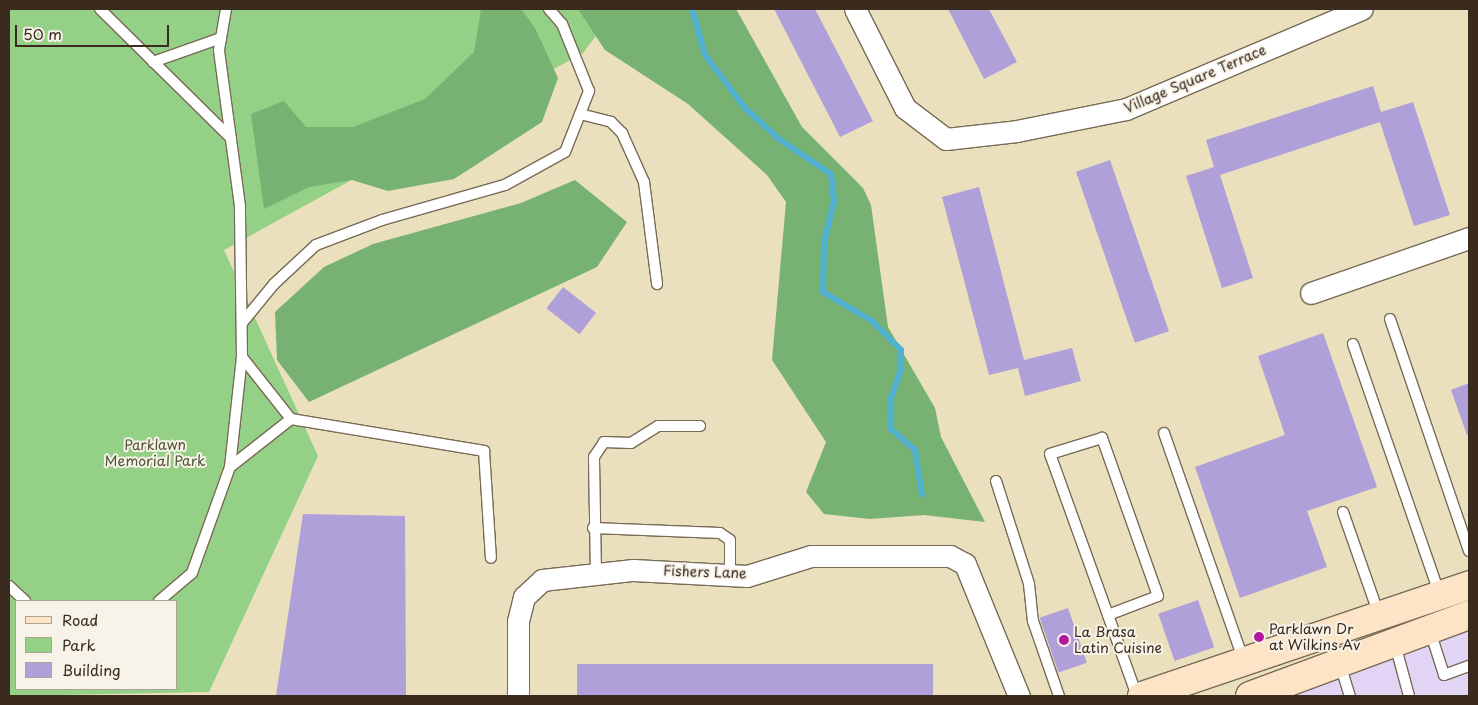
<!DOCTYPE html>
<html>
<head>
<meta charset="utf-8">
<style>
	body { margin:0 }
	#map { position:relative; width:1478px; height:705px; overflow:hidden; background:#eae0bd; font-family:"Playpen Sans",sans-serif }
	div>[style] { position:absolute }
	.built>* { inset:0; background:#e1d4f4 }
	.green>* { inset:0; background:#94d085 }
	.forest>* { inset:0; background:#77b272 }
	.stream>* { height:6px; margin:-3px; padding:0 3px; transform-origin:3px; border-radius:3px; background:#52b0d1 }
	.building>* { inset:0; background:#afa0d9; transform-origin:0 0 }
	.roads { filter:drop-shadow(1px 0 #786a56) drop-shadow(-1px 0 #786a56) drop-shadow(0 1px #786a56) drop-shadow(0 -1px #786a56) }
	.service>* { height:10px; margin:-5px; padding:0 5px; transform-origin:5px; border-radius:5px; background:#fff }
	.minor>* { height:21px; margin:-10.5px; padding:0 10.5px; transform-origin:10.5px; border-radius:10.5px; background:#fff }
	.secondary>* { height:28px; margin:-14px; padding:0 14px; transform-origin:14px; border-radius:14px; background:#fee4c6 }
	.dots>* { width:14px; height:14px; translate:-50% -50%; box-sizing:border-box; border:2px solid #f7f3e8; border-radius:50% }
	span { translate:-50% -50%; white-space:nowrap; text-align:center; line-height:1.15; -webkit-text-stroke:4px #f7f3e8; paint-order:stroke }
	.street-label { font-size:14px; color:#3b2a1e }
	.park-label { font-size:14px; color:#515438 }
	.poi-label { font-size:14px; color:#3b2a1e }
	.left { translate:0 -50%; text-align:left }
	.frame { position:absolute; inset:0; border:10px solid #3b2a1e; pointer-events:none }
	.legend { position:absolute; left:15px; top:600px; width:162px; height:90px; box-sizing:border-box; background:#f7f3e8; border:1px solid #aca397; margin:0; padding:6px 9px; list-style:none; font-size:15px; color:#3b2a1e }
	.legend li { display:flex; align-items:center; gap:10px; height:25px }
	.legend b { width:25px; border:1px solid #aca397 }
	.scale { position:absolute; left:15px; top:25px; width:154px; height:22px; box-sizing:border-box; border:2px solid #3b2a1e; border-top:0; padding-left:6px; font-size:15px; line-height:18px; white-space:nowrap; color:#3b2a1e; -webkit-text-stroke:4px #f7f3e8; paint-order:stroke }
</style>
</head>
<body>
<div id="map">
	<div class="built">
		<div style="clip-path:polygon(1469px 615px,1469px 696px,1250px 696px)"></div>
	</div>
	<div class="green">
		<div style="clip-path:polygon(evenodd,9px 9px,616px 9px,583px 53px,224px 250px,318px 456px,209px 692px,9px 696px,9px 9px,16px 601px,176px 601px,176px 689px,16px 689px,16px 601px)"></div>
	</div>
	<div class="forest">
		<div style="clip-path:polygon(481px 9px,521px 9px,535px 28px,558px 78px,542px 122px,454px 179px,388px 191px,352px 180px,309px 187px,264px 209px,251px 114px,284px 101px,306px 127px,353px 127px,425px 99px,474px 52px)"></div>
		<div style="clip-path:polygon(578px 9px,736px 9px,802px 127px,863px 188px,871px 205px,888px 327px,935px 408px,941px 437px,985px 522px,924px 515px,870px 519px,824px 514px,806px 492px,826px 442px,772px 360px,786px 202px,767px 175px,688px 104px,605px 50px)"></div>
		<div style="clip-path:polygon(575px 180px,627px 222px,597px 267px,309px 402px,277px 360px,275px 312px,324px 267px,373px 244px,521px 203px)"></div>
	</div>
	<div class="stream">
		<div style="left:692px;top:9px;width:48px;rotate:74.2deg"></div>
		<div style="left:705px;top:55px;width:66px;rotate:53deg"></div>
		<div style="left:745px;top:108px;width:46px;rotate:42.4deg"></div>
		<div style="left:779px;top:139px;width:63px;rotate:33.9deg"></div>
		<div style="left:831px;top:174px;width:27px;rotate:84deg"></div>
		<div style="left:834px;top:201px;width:43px;rotate:103.4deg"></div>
		<div style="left:824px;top:243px;width:49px;rotate:91.2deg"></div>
		<div style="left:823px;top:292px;width:57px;rotate:30.6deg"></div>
		<div style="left:872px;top:321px;width:41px;rotate:45deg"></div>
		<div style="left:901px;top:350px;width:19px;rotate:90deg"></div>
		<div style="left:901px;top:369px;width:34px;rotate:109deg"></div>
		<div style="left:890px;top:401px;width:28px;rotate:88deg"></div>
		<div style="left:891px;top:429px;width:32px;rotate:41deg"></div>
		<div style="left:915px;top:450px;width:45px;rotate:81deg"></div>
	</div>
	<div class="building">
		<div style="clip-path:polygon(774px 9px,815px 9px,873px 121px,840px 137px)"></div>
		<div style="clip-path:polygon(948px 9px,989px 9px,1017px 62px,984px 79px)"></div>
		<div style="clip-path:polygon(1373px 86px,1381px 112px,1413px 102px,1450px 215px,1414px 226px,1380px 122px,1220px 175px,1253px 278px,1222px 288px,1186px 176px,1214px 167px,1206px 140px)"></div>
		<div style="left:1110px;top:160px;width:181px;height:36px;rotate:71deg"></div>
		<div style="clip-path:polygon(979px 187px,1024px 360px,1072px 348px,1081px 381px,1025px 396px,1018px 368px,989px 375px,942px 197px)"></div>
		<div style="left:563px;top:287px;width:42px;height:27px;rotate:38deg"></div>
		<div style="clip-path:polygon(1323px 333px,1377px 487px,1307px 511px,1327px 567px,1240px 598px,1195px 467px,1285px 435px,1258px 356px)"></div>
		<div style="clip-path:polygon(1469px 383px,1469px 435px,1467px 435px,1451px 390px)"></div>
		<div style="clip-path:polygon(303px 514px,405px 516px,406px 696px,276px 696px)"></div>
		<div style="left:1198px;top:600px;width:50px;height:42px;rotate:71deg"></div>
		<div style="left:1068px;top:608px;width:58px;height:30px;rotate:71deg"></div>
		<div style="left:577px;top:664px;width:356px;height:32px"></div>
	</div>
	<div class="roads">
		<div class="service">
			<div style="left:100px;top:9px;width:184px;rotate:44.6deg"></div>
			<div style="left:153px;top:62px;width:72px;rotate:-19.4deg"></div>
			<div style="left:580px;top:114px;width:32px;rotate:14deg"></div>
			<div style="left:611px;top:122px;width:16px;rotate:45deg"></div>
			<div style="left:622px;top:133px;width:54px;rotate:65.8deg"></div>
			<div style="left:644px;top:182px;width:103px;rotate:82.7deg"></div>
			<div style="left:1390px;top:319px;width:245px;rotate:71.2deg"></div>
			<div style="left:242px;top:323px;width:50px;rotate:-50.6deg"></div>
			<div style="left:274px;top:284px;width:57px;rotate:-42.9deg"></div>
			<div style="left:316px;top:245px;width:71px;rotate:-20.7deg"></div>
			<div style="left:382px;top:220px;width:128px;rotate:-15.9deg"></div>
			<div style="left:505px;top:185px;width:68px;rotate:-28.8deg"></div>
			<div style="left:565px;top:152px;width:66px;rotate:-68.5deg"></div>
			<div style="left:589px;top:91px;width:72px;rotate:-111.9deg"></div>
			<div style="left:562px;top:24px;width:20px;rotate:-131deg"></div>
			<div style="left:1353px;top:344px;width:263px;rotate:70.9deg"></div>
			<div style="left:242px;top:357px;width:79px;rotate:51.7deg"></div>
			<div style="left:291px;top:419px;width:196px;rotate:9.4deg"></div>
			<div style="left:484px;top:451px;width:107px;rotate:86.3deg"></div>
			<div style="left:1164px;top:433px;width:242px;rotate:70.7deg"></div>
			<div style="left:230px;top:467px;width:78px;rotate:-38.2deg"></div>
			<div style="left:996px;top:481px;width:108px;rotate:72.2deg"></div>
			<div style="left:1029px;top:584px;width:37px;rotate:84deg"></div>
			<div style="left:1033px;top:621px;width:79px;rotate:70.9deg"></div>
			<div style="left:1343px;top:512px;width:109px;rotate:70.7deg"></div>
			<div style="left:593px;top:528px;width:127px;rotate:2.3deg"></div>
			<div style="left:720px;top:533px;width:12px;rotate:35deg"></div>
			<div style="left:730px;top:540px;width:35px;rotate:90deg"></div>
			<div style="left:596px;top:574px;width:117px;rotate:-91deg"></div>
			<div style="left:594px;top:457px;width:18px;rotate:-56deg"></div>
			<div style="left:604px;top:442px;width:27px;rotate:2deg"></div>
			<div style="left:631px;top:443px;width:32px;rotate:-32deg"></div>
			<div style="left:658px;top:426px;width:42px"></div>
			<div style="left:9px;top:586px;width:22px;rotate:43deg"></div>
			<div style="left:159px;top:601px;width:43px;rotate:-40.3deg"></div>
			<div style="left:192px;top:573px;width:113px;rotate:-70.3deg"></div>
			<div style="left:230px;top:467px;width:111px;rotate:-83.8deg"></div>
			<div style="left:242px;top:357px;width:151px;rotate:-90.8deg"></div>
			<div style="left:240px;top:206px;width:157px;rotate:-97.7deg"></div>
			<div style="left:219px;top:50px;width:42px;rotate:-80.3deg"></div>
			<div style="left:1108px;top:615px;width:53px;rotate:-20.8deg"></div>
			<div style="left:1158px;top:596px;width:168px;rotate:-109.5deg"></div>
			<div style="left:1102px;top:438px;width:54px;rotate:162.9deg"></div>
			<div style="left:1050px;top:454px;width:171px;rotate:70.2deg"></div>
			<div style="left:1108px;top:615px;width:86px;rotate:70.3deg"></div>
			<div style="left:1430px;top:631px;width:46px;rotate:72.3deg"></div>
			<div style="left:1444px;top:675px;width:27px;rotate:-20deg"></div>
			<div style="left:1395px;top:644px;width:54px;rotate:74.9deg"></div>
			<div style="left:1340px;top:664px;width:34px;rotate:73deg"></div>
		</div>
		<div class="minor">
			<div style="left:855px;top:9px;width:111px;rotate:63.2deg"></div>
			<div style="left:905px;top:108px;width:51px;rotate:37.1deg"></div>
			<div style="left:946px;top:139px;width:71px;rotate:-6.4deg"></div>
			<div style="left:1017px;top:131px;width:111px;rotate:-11.4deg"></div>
			<div style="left:1126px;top:109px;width:256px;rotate:-23deg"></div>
			<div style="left:1311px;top:293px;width:167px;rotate:-19.2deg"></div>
			<div style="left:518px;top:696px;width:75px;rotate:-90deg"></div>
			<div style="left:518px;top:621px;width:25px;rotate:-76deg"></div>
			<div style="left:524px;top:597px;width:25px;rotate:-43deg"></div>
			<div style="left:542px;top:580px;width:92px;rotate:-6.3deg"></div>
			<div style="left:633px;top:570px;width:114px;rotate:3deg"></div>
			<div style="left:747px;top:576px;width:67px;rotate:-17.4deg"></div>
			<div style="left:811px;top:556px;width:139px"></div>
			<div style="left:950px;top:556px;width:17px;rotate:28deg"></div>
			<div style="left:965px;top:564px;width:143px;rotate:67.8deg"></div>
		</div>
		<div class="secondary">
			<div style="left:1142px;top:696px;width:345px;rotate:-18.7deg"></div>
			<div style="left:1250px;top:696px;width:233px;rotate:-20.3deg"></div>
		</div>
	</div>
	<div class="dots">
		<div style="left:1259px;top:637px;background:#b5179e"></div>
		<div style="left:1064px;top:640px;background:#b5179e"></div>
	</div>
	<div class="street-label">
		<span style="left:1195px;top:79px;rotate:-23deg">Village Square Terrace</span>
		<span style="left:705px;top:572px;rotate:2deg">Fishers Lane</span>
	</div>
	<div class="park-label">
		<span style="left:155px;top:453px">Parklawn<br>Memorial Park</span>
	</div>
	<div class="poi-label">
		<span class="left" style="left:1269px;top:637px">Parklawn Dr<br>at Wilkins Av</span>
		<span class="left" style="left:1074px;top:640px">La Brasa<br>Latin Cuisine</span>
	</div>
	<div class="frame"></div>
	<ul class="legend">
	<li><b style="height:6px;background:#fee4c6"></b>Road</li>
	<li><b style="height:14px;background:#94d085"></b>Park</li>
	<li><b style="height:14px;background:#afa0d9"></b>Building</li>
	</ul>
	<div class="scale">50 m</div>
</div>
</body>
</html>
